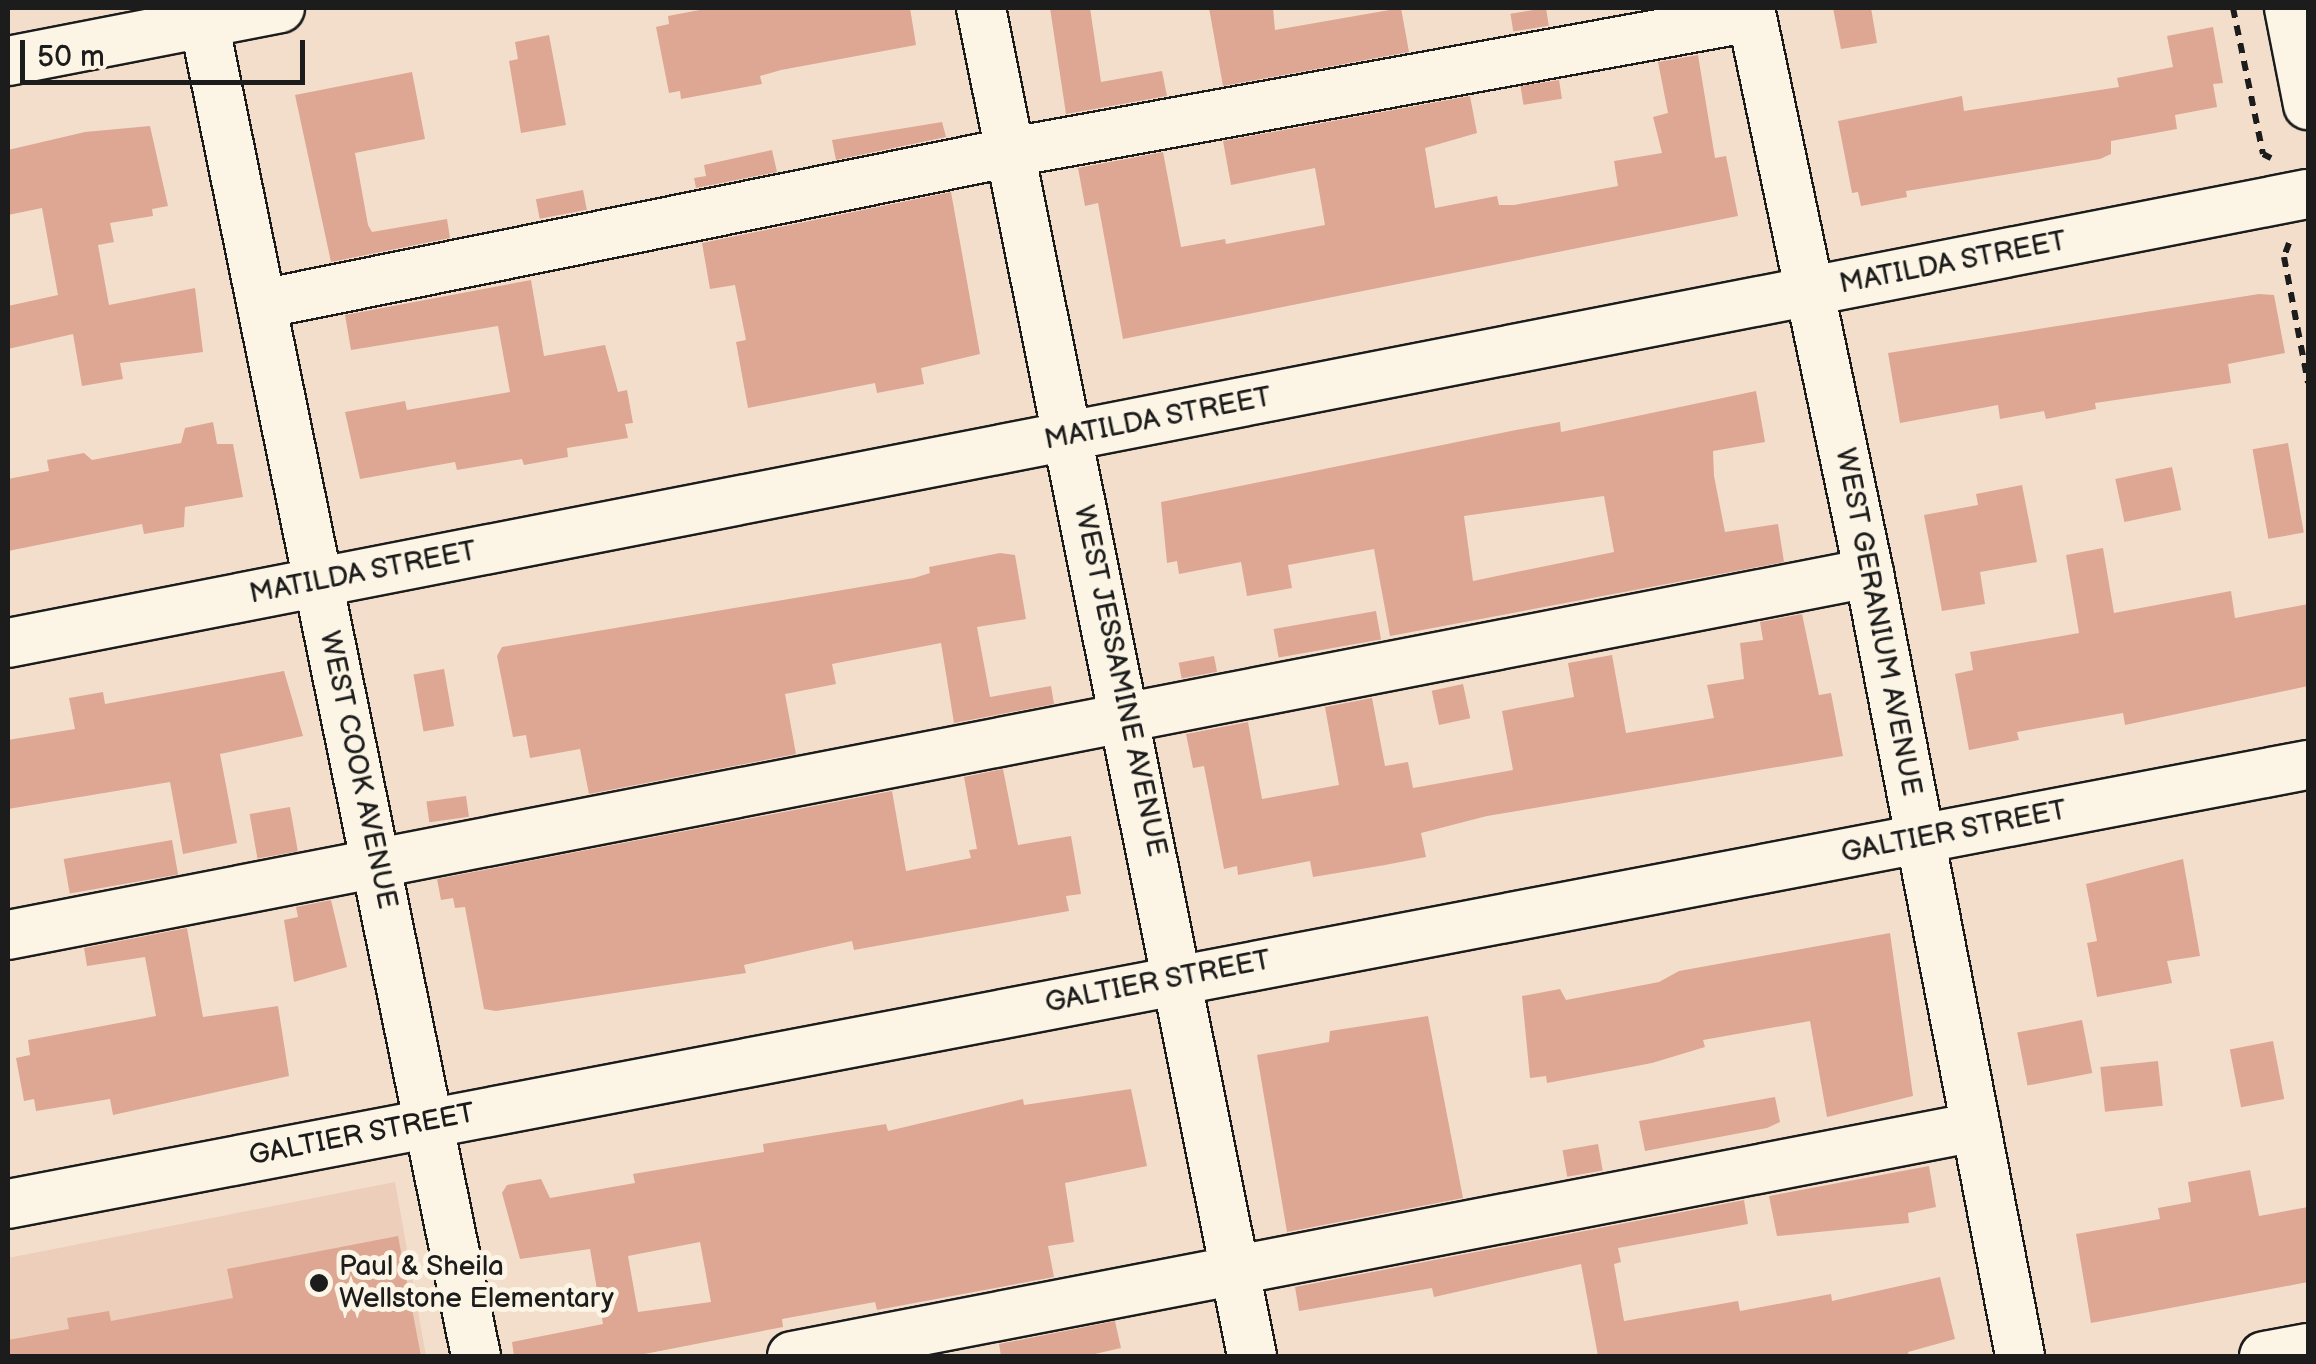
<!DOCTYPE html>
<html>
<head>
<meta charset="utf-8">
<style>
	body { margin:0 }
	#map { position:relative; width:2316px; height:1364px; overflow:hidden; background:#f3decc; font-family:"Balsamiq Sans",sans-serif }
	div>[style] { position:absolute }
	.built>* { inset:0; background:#eccebb }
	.building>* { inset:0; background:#dda793; transform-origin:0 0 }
	.path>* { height:6px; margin-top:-3px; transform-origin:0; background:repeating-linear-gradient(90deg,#1c1c1c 0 10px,transparent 0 18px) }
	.roads { filter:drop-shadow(2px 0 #1c1c1c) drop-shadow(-2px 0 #1c1c1c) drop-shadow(0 2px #1c1c1c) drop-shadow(0 -2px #1c1c1c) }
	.minor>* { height:48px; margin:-24px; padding:0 24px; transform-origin:24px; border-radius:24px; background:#fcf5e5 }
	.dots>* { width:28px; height:28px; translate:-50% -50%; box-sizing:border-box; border:5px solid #fcf5e5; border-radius:50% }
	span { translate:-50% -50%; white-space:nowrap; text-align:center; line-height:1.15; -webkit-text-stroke:10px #fcf5e5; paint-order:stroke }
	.street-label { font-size:28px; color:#1c1c1c }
	.poi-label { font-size:28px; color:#1c1c1c }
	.left { translate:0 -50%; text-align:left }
	.frame { position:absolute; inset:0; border:10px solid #1c1c1c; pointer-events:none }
	.scale { position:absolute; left:20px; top:40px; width:285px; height:45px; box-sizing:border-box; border:5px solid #1c1c1c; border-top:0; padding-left:12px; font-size:30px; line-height:35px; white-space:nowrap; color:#1c1c1c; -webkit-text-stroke:8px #fcf5e5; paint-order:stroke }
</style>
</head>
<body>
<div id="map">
	<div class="built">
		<div style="clip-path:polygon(395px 1182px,426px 1356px,8px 1356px,8px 1258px)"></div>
	</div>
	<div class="building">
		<div style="clip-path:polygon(710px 8px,910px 8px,916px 45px,781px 70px,760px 76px,762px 84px,681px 99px,680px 91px,669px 93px,656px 27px,669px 24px,668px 16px)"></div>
		<div style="clip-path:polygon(1050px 8px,1090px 8px,1101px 82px,1162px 71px,1167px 96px,1066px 114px)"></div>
		<div style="clip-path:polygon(1209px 8px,1273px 8px,1275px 30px,1401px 8px,1409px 52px,1223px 86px)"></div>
		<div style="left:1546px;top:8px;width:18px;height:36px;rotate:81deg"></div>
		<div style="clip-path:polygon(1833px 8px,1871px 8px,1877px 43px,1841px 49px)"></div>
		<div style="clip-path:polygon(2213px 27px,2223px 83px,2213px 84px,2217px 107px,2175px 115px,2177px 129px,2111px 141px,2111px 154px,2100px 159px,1906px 191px,1907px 197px,1861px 206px,1858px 192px,1852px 193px,1838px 121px,1962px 96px,1964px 111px,2119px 87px,2117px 78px,2173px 67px,2167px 36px)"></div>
		<div style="clip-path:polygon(549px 35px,566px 125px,521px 133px,509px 61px,518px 59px,515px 42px)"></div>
		<div style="clip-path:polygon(1698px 55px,1715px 158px,1726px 156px,1738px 216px,1123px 339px,1098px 203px,1085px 206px,1078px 168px,1163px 152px,1181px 247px,1225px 239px,1226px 244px,1325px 225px,1315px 168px,1231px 185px,1223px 141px,1470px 96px,1477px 133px,1425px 148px,1435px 208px,1497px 196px,1499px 205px,1514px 205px,1618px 186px,1614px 161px,1662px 153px,1653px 117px,1668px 113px,1658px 62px)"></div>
		<div style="clip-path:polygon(412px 72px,425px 139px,355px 153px,368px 225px,372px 232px,447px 219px,450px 238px,331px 262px,295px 95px)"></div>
		<div style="left:1559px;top:80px;width:19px;height:39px;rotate:81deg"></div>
		<div style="clip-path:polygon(942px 122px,946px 137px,836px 160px,832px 140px)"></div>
		<div style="clip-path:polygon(150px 126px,168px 206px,152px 209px,153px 216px,110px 223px,114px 242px,98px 245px,109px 305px,195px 288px,203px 352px,120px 363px,123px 379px,82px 386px,73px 334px,8px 349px,8px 306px,58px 295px,42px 208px,8px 215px,8px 150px,85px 132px)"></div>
		<div style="clip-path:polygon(772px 150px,777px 172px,696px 188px,694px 178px,706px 176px,704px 165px)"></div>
		<div style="left:583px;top:190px;width:20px;height:48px;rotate:79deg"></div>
		<div style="clip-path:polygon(951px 192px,980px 354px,921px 368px,924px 384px,877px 393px,875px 383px,748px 408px,736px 342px,746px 340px,735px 285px,710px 289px,702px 243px)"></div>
		<div style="clip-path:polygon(531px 280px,544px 356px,605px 345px,618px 392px,627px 390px,633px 423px,625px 424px,628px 438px,567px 448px,568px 457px,524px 465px,522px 459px,457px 470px,455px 462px,360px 479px,345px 412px,405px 401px,407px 410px,510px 392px,498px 326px,351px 350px,345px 315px)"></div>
		<div style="clip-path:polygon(2259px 294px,2274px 295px,2285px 353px,2228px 364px,2231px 383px,2095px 403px,2096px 409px,2046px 419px,2044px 411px,2000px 419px,1998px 405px,1900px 423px,1888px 353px)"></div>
		<div style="clip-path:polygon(evenodd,1756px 391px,1765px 442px,1713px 451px,1714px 476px,1725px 532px,1778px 524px,1784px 562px,1390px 636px,1374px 549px,1288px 565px,1292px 588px,1247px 596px,1241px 562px,1179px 574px,1177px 561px,1167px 563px,1161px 502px,1516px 430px,1560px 422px,1561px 432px,1756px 391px,1604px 496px,1614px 552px,1473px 581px,1464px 516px,1604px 496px)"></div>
		<div style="clip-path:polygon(213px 422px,217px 444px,233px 444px,243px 497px,185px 507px,184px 527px,144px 534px,142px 524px,8px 551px,8px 479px,49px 471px,47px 460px,84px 453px,92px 460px,181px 443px,185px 428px)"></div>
		<div style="left:2288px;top:443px;width:91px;height:36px;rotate:80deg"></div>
		<div style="left:2172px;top:467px;width:44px;height:58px;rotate:78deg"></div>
		<div style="clip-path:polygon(2022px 485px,2037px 562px,1980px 572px,1985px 604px,1942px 611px,1924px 515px,1978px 505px,1976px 494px)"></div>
		<div style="clip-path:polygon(2103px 548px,2114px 613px,2231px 591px,2235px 618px,2308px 604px,2308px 686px,2125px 725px,2123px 713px,2017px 732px,2019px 740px,1969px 750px,1955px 674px,1973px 670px,1970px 652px,2079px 633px,2066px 555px)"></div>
		<div style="clip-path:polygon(1000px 553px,1015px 555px,1026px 619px,977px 627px,990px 697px,1051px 686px,1054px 704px,954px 723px,941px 643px,832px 664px,836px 684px,785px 694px,796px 754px,589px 794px,580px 749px,530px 758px,526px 735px,513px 737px,497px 656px,502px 647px,914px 578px,930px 573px,929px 567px)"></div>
		<div style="left:1376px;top:611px;width:29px;height:104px;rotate:80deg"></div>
		<div style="clip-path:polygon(1802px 614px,1819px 695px,1831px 693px,1843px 756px,1487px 816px,1421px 833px,1426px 857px,1385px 865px,1313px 877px,1310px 861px,1238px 875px,1237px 866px,1224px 869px,1204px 766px,1193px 768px,1186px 734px,1248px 722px,1262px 799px,1339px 785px,1325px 707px,1372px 698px,1385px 766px,1408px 762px,1413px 788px,1513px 770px,1502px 711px,1574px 697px,1568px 663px,1612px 655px,1626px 733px,1714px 718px,1707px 685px,1744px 679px,1740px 643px,1763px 640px,1760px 622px)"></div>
		<div style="left:1214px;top:656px;width:16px;height:36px;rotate:79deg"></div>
		<div style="left:444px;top:669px;width:58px;height:31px;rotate:80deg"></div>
		<div style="clip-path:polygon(284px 671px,303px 736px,220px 754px,237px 843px,183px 854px,170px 782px,8px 809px,8px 740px,75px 729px,69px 698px,103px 692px,105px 704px)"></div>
		<div style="left:1463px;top:684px;width:35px;height:32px;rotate:78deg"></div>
		<div style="clip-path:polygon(1003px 769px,1018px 845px,1071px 836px,1081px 894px,1066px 896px,1069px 911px,854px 950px,852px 941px,744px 965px,746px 973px,496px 1011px,484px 1009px,465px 907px,455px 908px,453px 898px,441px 900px,437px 879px,892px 791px,906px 871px,971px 858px,969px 850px,977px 849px,964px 777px)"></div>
		<div style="left:466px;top:796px;width:21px;height:40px;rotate:82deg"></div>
		<div style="left:290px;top:807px;width:45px;height:41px;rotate:80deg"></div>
		<div style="left:172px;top:840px;width:35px;height:110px;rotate:80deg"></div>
		<div style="clip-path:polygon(2183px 859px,2200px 956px,2167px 961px,2172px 983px,2097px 997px,2087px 943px,2097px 941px,2086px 884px)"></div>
		<div style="clip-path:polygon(331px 900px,347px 967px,294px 982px,284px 920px,298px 917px,296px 907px)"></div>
		<div style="clip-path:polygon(187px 928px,203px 1017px,278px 1006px,289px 1076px,113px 1115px,110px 1099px,36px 1111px,34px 1099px,24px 1101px,16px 1058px,30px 1055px,28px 1040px,156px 1016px,145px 957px,87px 966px,84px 948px)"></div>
		<div style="clip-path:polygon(1890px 933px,1913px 1096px,1827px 1117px,1810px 1021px,1703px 1040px,1705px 1047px,1652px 1063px,1547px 1083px,1546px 1076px,1530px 1078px,1522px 996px,1560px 989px,1566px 1000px,1659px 982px,1679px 971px)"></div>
		<div style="clip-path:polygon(1428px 1016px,1463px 1198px,1287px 1232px,1257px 1055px,1329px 1042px,1330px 1031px)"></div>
		<div style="left:2082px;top:1020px;width:54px;height:66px;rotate:79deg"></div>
		<div style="left:2273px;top:1041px;width:59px;height:44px;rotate:79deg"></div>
		<div style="left:2158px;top:1061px;width:45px;height:58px;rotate:84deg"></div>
		<div style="clip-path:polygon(evenodd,1131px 1089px,1147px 1166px,1065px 1183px,1074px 1242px,1048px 1246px,1054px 1277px,877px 1310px,875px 1302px,782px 1319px,783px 1327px,634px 1356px,514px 1356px,512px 1342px,603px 1324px,590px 1249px,520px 1259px,502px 1193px,507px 1185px,541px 1179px,550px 1198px,635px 1183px,633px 1174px,764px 1152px,763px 1144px,886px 1124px,888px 1131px,1023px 1099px,1024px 1105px,1131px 1089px,700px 1242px,711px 1302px,638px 1312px,628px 1256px,700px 1242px)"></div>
		<div style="clip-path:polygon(1775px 1097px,1780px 1122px,1767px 1128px,1645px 1151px,1639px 1121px)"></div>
		<div style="left:1598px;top:1144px;width:27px;height:36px;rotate:80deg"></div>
		<div style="clip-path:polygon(1929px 1166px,1936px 1207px,1908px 1213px,1909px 1223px,1777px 1236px,1769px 1196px)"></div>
		<div style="clip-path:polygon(2250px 1170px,2259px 1216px,2308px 1207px,2308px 1282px,2091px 1323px,2076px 1234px,2160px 1219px,2158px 1208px,2191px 1202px,2188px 1182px)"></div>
		<div style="clip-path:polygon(1744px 1200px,1748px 1224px,1618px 1248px,1621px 1262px,1614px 1264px,1624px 1321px,1738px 1301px,1740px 1311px,1831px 1294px,1832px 1301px,1940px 1277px,1955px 1339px,1908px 1352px,1909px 1356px,1598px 1356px,1581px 1264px,1434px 1297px,1432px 1288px,1299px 1311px,1295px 1287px)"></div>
		<div style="clip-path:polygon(398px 1236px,421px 1356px,8px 1356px,8px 1340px,69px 1329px,67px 1318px,109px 1311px,111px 1321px,233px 1298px,227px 1269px)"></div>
		<div style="clip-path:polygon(1115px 1321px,1121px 1348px,1086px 1356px,1001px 1356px,999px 1344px)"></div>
	</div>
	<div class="path">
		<div style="left:2233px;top:8px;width:149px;rotate:78.4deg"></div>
		<div style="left:2263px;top:154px;width:9px;rotate:27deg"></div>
		<div style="left:2289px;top:243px;width:15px;rotate:110deg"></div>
		<div style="left:2284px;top:257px;width:128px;rotate:79.2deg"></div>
	</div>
	<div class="roads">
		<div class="minor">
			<div style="left:201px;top:8px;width:1376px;rotate:78.47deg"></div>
			<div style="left:981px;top:8px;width:1375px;rotate:78.63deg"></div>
			<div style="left:1750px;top:8px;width:577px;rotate:78.11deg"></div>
			<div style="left:1869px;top:573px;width:797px;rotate:79.08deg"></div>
			<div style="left:2289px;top:8px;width:99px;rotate:78.9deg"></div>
			<div style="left:8px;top:61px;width:277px;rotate:-11deg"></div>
			<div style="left:262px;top:304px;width:765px;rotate:-11.46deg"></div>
			<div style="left:1012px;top:152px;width:752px;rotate:-10.34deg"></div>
			<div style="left:8px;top:643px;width:2343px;rotate:-11.05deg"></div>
			<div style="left:8px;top:935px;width:1896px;rotate:-11.01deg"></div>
			<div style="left:8px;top:1204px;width:2342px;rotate:-10.81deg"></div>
			<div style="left:792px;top:1356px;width:1206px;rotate:-10.95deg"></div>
			<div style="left:2264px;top:1356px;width:45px;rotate:-10.3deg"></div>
		</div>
	</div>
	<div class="dots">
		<div style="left:319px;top:1283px;background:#1c1c1c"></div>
	</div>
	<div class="street-label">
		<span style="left:1953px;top:263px;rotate:-11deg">MATILDA STREET</span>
		<span style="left:1158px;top:419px;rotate:-11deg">MATILDA STREET</span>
		<span style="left:363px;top:573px;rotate:-11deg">MATILDA STREET</span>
		<span style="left:1878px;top:622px;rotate:79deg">WEST GERANIUM AVENUE</span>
		<span style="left:1120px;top:681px;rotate:78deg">WEST JESSAMINE AVENUE</span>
		<span style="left:358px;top:770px;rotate:78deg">WEST COOK AVENUE</span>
		<span style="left:1954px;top:832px;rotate:-11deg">GALTIER STREET</span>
		<span style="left:1158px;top:982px;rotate:-11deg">GALTIER STREET</span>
		<span style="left:362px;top:1135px;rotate:-11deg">GALTIER STREET</span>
	</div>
	<div class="poi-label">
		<span class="left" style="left:339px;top:1283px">Paul &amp; Sheila<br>Wellstone Elementary</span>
	</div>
	<div class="frame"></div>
	<div class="scale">50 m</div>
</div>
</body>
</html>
